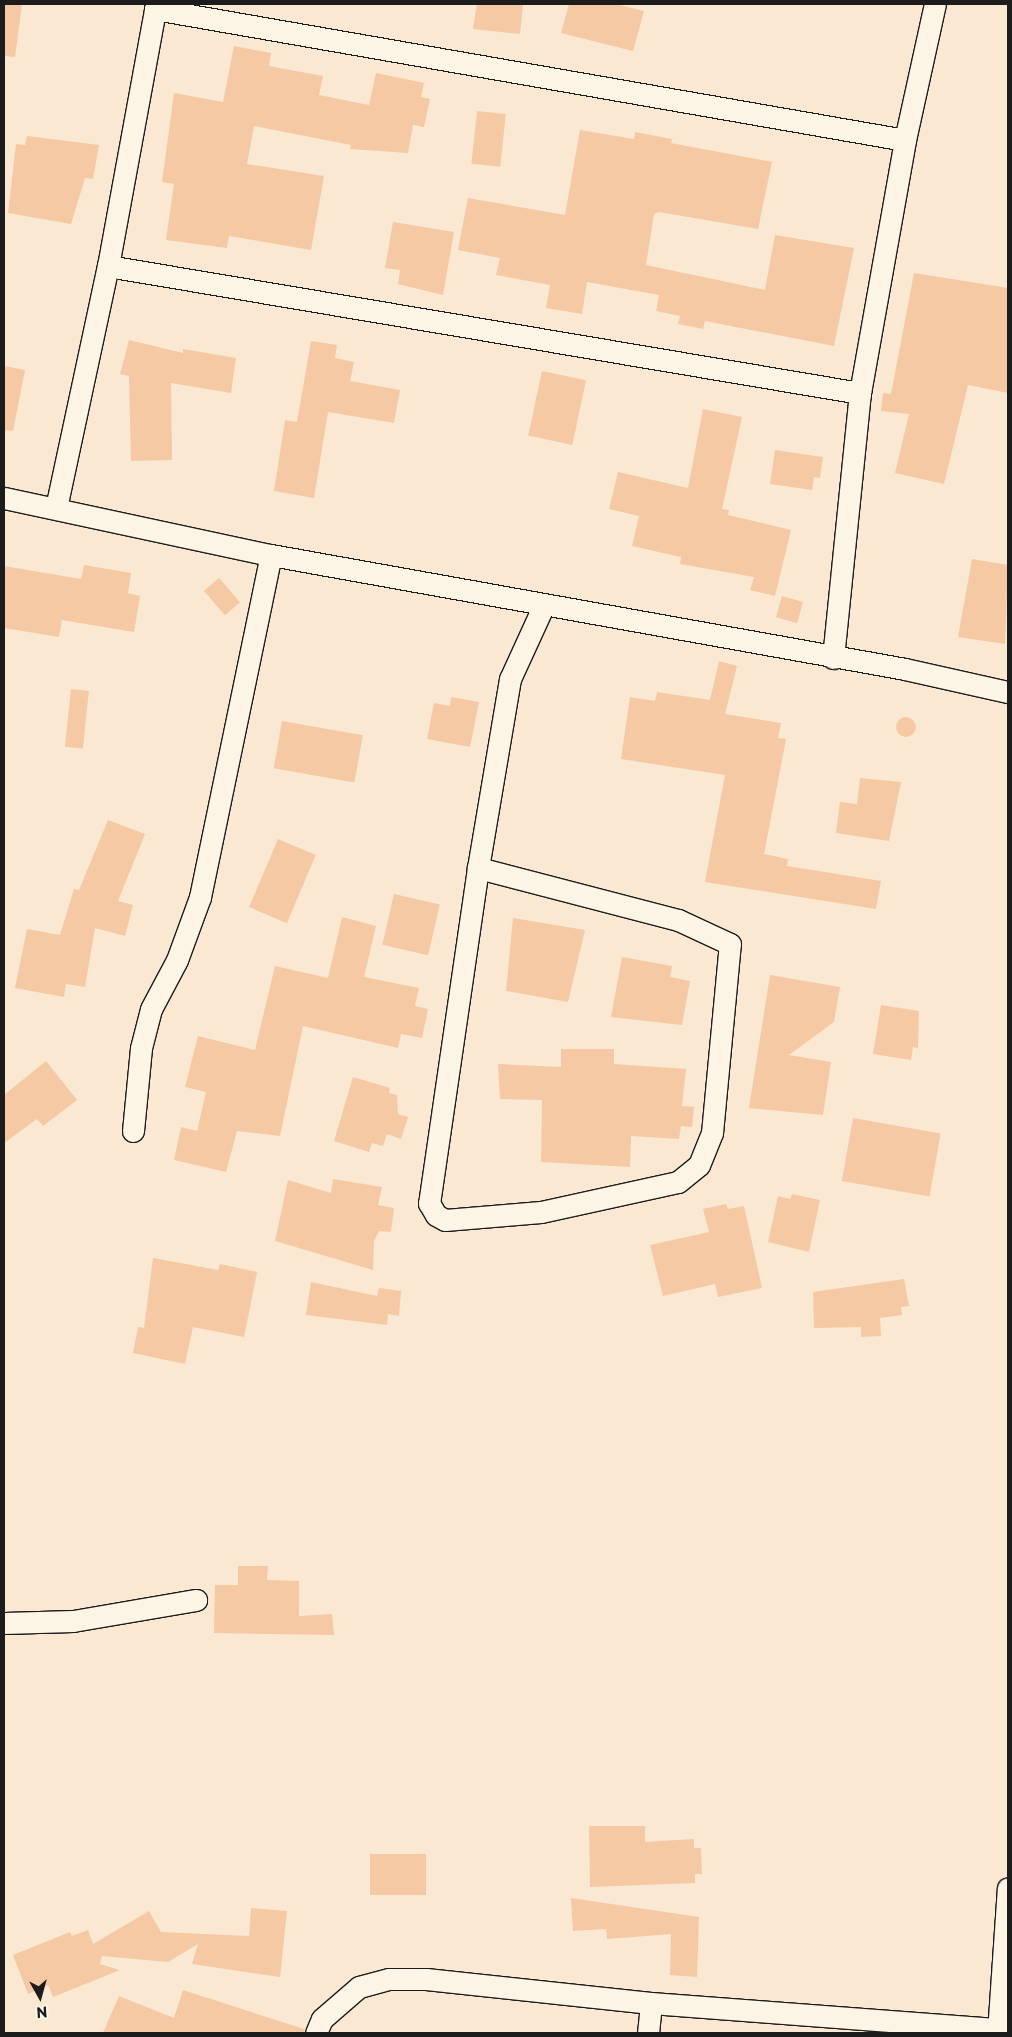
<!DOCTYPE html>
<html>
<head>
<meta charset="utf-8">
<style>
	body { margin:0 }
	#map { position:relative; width:1012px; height:2037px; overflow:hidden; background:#fae8d2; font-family:"Playpen Sans",sans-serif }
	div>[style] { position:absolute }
	.building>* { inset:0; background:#f5c9a4; transform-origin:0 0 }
	.round { border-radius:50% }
	.roads { filter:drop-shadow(1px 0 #1c1c1c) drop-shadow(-1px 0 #1c1c1c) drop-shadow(0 1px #1c1c1c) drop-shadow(0 -1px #1c1c1c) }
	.minor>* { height:21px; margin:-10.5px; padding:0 10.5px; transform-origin:10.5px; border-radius:10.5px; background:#fcf5e5 }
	span { translate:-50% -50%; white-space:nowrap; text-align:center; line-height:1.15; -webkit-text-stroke:4px #fcf5e5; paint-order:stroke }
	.frame { position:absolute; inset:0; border:5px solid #1c1c1c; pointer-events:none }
	.north { position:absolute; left:15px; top:1972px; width:50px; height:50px; -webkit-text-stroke:4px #fcf5e5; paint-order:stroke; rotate:173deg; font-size:14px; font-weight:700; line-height:20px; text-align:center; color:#1c1c1c }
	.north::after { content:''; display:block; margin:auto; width:18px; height:22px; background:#1c1c1c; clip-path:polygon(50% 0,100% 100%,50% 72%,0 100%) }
</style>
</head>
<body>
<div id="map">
	<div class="building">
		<div style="clip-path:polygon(4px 4px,22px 4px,15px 57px,4px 56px)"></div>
		<div style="clip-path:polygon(477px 4px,523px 4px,520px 34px,473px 29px)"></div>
		<div style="clip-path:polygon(569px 4px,616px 4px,644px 11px,633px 51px,561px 33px)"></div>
		<div style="clip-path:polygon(234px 46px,271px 53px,269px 66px,323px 76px,319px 95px,369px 105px,376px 73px,424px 83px,421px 97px,430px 99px,424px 127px,413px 125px,408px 153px,350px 149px,351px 145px,254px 126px,247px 164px,324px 176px,311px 250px,229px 236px,227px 248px,166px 240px,174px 184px,162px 182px,174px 93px,223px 102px)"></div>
		<div style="left:477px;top:111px;width:29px;height:53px;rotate:6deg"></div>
		<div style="clip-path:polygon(580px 130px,634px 139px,635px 132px,672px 139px,671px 143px,772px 162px,758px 229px,659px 212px,654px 214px,646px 265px,765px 290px,775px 235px,854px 248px,834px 346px,705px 321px,703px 329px,678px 324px,680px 316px,656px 311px,659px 295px,587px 282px,582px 314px,546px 308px,550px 285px,496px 275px,500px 258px,458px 250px,468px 198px,565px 215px)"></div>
		<div style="clip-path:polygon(27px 136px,99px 145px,93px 179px,85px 178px,71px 224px,8px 213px,16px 144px,25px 145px)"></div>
		<div style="clip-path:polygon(393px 222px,454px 232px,443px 295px,398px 284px,400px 270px,385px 268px)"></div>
		<div style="clip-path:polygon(914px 273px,1008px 288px,1008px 393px,968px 385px,944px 484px,895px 473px,909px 414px,881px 411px,883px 393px,891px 394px)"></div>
		<div style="clip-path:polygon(129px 340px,183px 353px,183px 349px,236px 358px,231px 393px,171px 383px,172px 460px,131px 461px,129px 376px,120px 374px)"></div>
		<div style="clip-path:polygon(311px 341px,337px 345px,335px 358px,354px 362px,350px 381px,400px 390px,394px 423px,328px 412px,314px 498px,274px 491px,285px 420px,297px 422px)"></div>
		<div style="clip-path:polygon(4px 366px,25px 370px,13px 431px,4px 430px)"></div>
		<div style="left:542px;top:371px;width:45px;height:66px;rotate:12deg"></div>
		<div style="clip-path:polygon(703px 409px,742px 417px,722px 509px,729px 510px,728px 515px,791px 530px,775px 596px,750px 590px,754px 577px,680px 564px,681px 557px,632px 546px,639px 516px,609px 509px,618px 472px,688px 488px)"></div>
		<div style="clip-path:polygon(775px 450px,823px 457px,820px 478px,814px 477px,812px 490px,770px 484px)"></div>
		<div style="clip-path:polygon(972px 559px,1008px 565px,1005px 644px,958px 637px)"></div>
		<div style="clip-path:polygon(84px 565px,131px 573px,128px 593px,140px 596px,134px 632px,62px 620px,59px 637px,4px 628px,4px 566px,81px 579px)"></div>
		<div style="left:219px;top:578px;width:32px;height:20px;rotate:49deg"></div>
		<div style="left:782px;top:596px;width:22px;height:22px;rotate:16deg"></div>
		<div style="clip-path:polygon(719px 661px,737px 666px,725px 714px,781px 723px,778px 738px,786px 739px,764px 854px,788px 859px,787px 866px,881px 881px,876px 909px,705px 882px,725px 775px,621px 759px,630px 697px,655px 701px,657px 692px,710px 700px)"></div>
		<div style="left:71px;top:689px;width:18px;height:58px;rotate:6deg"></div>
		<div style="clip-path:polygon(451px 697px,479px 702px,470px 747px,427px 739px,434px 703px,450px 706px)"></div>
		<div class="round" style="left:896px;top:717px;width:20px;height:20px"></div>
		<div style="left:282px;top:721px;width:82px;height:48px;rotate:10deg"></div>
		<div style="clip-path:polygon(860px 778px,901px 782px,889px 841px,836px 833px,840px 802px,857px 804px)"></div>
		<div style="clip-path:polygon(108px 820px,145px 834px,118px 901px,133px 905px,125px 936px,95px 928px,85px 987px,66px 984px,64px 997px,15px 988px,27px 929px,60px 935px,74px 889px,79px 890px)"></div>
		<div style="left:278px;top:839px;width:41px;height:74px;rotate:23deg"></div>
		<div style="left:394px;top:894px;width:47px;height:52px;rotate:13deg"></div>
		<div style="clip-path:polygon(342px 917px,376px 926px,364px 977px,419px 988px,415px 1006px,428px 1009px,422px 1038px,401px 1034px,398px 1048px,303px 1026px,280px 1136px,237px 1131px,226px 1172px,174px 1160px,181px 1127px,197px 1131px,206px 1092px,185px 1087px,198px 1036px,255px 1050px,275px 966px,328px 978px)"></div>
		<div style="clip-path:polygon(513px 918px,585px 930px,568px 1002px,506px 991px)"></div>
		<div style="clip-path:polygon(622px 957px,672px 966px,670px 977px,690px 981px,682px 1025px,611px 1017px)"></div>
		<div style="clip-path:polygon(770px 975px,840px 987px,834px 1022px,789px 1055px,831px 1062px,823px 1115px,749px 1108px)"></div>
		<div style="clip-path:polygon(881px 1005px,919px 1011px,918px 1048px,913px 1047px,911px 1060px,873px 1054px)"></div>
		<div style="clip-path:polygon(561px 1049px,614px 1049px,614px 1064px,686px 1069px,682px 1106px,694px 1107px,692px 1127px,681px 1126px,679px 1139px,631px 1136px,630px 1167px,541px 1162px,542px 1100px,500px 1099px,498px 1064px,561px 1067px)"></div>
		<div style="clip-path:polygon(46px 1061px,77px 1100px,43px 1126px,37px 1119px,4px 1143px,4px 1095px)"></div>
		<div style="clip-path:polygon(353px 1077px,390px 1088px,389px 1093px,397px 1095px,398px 1114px,408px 1117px,401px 1139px,387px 1134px,383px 1146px,372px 1143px,369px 1152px,334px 1141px)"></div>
		<div style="left:853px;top:1118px;width:89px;height:64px;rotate:10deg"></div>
		<div style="clip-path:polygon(333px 1179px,382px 1187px,378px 1205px,394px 1208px,391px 1232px,379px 1231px,374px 1241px,373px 1270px,275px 1241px,288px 1180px,331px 1193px)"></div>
		<div style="clip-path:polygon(792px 1194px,820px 1200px,809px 1252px,768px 1242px,778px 1196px,790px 1199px)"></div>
		<div style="clip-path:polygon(726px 1204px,728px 1209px,744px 1206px,762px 1288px,718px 1297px,715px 1284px,663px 1296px,650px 1245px,709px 1232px,703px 1209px)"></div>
		<div style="clip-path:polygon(153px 1258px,218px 1270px,220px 1264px,257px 1272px,244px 1337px,193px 1327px,185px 1364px,133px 1353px,138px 1327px,144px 1328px)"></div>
		<div style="clip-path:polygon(904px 1279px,909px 1306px,901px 1307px,902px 1315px,880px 1318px,881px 1336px,861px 1337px,861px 1327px,814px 1328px,813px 1292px)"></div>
		<div style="clip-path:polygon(311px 1282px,377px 1296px,379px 1288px,401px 1291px,399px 1316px,388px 1314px,387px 1325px,306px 1315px)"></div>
		<div style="clip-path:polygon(238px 1566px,268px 1566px,267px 1580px,299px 1581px,299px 1616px,332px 1614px,334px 1635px,214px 1633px,215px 1585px,238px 1585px)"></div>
		<div style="clip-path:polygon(589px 1826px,645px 1826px,645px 1842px,694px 1839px,694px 1848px,701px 1848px,702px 1874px,695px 1874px,695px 1883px,590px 1887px)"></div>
		<div style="left:370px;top:1854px;width:56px;height:41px"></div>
		<div style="clip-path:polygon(571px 1898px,699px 1917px,697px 1977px,670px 1975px,671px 1934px,607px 1939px,606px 1929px,573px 1931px)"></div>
		<div style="clip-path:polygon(251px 1908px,287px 1911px,280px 1977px,192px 1964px,198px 1944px,168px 1962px,102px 1956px,100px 1964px,120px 1970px,53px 1997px,48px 1985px,28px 1994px,13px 1955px,70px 1932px,72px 1936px,88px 1930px,93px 1944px,149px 1911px,161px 1932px,249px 1936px)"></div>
		<div style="clip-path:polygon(183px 1990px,304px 2029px,304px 2033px,103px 2033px,119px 1996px,174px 2018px)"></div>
	</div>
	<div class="roads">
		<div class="minor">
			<div style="left:155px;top:9px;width:761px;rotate:9.91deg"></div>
			<div style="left:108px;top:266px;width:763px;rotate:9.59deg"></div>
			<div style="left:4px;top:498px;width:273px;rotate:12.1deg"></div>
			<div style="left:271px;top:555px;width:644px;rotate:10.19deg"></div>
			<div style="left:905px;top:669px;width:106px;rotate:12.6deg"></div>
			<div style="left:56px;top:508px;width:248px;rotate:-77.9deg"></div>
			<div style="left:108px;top:266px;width:266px;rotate:-79.6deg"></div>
			<div style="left:833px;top:658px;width:266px;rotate:-84.2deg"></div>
			<div style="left:860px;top:393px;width:257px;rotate:-79.9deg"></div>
			<div style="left:905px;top:140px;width:139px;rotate:-77.6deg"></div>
			<div style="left:478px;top:868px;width:339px;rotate:98.3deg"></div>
			<div style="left:429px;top:1203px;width:14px;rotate:60deg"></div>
			<div style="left:436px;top:1215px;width:10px;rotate:29deg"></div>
			<div style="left:445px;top:1220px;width:96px;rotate:-4.8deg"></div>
			<div style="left:541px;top:1212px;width:140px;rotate:-12.4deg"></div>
			<div style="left:678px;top:1182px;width:27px;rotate:-39deg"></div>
			<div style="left:699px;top:1165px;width:35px;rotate:-68deg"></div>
			<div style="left:712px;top:1133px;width:190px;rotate:-84.6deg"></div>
			<div style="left:730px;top:944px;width:57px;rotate:-155.2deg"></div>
			<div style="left:678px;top:920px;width:207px;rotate:-165.4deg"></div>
			<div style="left:478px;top:868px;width:192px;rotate:-80.4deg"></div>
			<div style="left:510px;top:679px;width:79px;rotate:-65.4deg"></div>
			<div style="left:133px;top:1131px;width:83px;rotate:-84.5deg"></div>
			<div style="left:141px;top:1048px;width:40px;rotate:-75.6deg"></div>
			<div style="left:151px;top:1009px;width:55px;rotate:-62deg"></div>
			<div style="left:177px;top:960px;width:67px;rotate:-69.9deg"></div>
			<div style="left:200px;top:897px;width:349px;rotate:-78.3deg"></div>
			<div style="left:4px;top:1623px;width:69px;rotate:-1.7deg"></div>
			<div style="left:73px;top:1621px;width:125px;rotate:-9.7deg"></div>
			<div style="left:316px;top:2033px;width:15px;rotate:-67deg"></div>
			<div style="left:322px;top:2019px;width:49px;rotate:-40.9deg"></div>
			<div style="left:359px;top:1987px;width:31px;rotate:-15deg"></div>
			<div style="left:389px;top:1979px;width:37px"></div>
			<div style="left:426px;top:1979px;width:226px;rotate:6.1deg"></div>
			<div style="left:651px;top:2003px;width:349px;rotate:4.3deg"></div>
			<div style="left:648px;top:2033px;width:30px;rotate:-84deg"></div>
			<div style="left:998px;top:2033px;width:145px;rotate:-86.1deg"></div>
		</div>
	</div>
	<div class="frame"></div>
	<div class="north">N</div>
</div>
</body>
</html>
